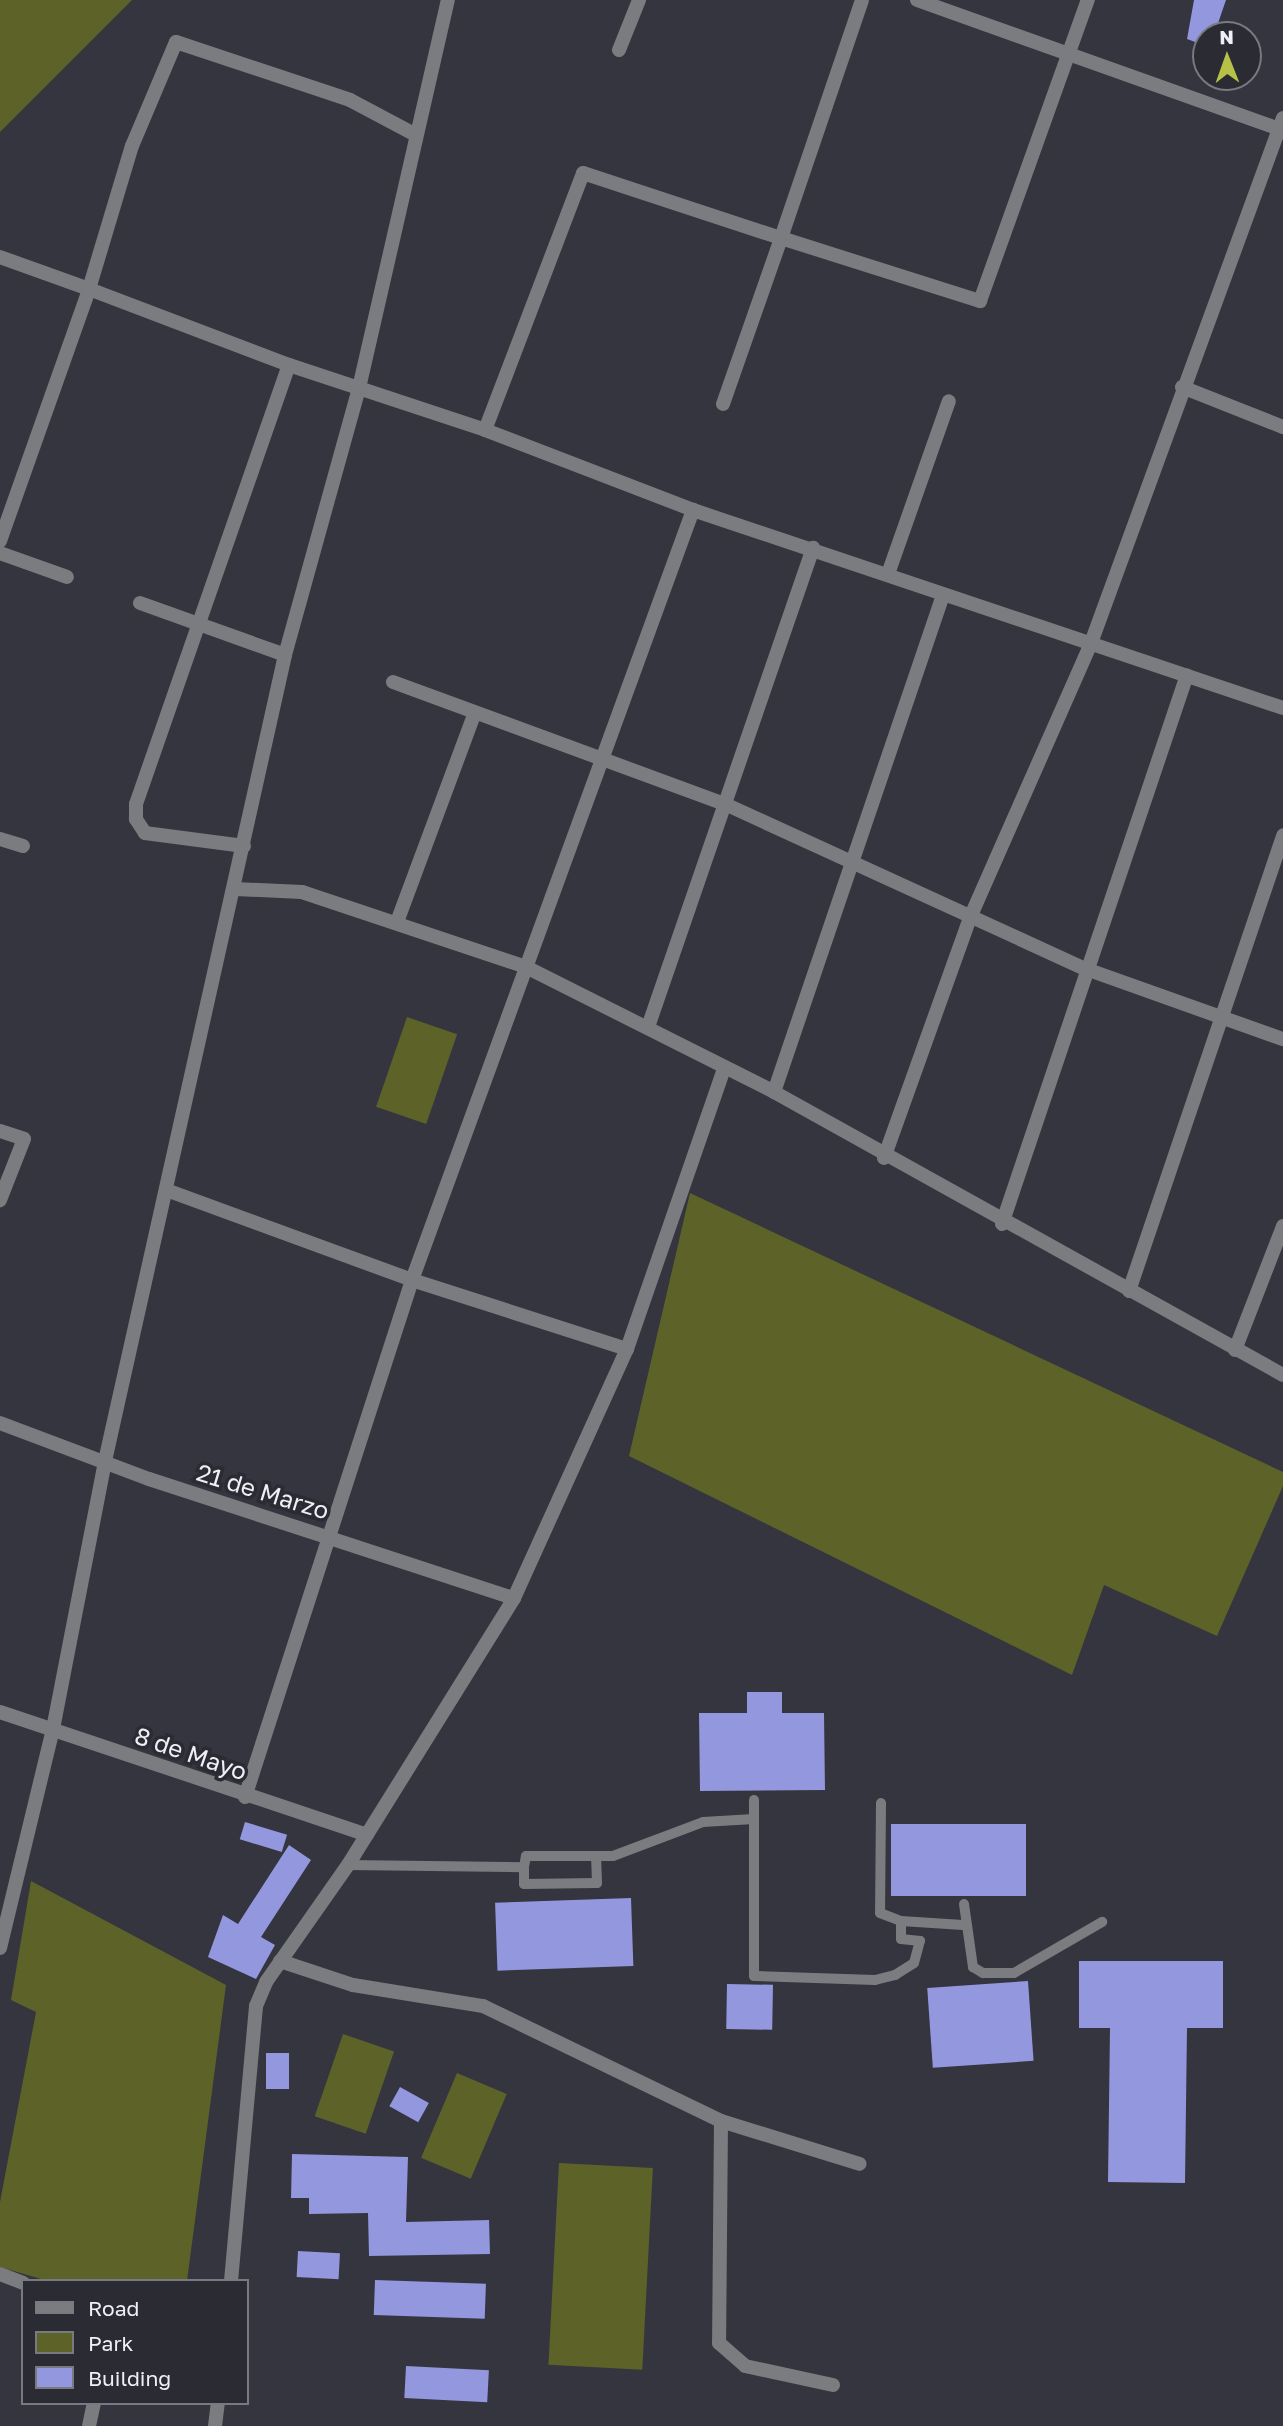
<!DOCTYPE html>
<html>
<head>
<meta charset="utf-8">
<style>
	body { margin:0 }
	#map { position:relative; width:1283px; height:2426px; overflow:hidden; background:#34353e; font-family:"Golos Text",sans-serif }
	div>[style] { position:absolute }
	.green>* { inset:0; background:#5d6229; transform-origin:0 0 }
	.building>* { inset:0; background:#9297de; transform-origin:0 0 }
	.service>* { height:10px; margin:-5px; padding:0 5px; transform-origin:5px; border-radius:5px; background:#7b7c80 }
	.minor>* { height:14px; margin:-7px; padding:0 7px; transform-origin:7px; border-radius:7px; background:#7b7c80 }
	.tertiary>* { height:14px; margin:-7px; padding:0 7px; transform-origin:7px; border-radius:7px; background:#7b7c80 }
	span { translate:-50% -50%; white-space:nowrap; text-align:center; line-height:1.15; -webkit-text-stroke:7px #2a2b33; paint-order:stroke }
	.street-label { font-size:24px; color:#eff0f5 }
	.legend { position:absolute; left:21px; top:2279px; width:228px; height:126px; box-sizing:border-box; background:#2a2b33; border:2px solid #797a81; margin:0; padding:9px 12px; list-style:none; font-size:21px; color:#eff0f5 }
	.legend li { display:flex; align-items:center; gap:14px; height:35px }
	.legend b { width:35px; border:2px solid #797a81 }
	.north { position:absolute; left:1192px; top:21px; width:70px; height:70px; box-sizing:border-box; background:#2a2b33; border:2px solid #797a81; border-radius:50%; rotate:359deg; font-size:19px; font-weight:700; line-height:28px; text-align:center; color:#eff0f5 }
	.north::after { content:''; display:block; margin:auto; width:24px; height:32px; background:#b7c148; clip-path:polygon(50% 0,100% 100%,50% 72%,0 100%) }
</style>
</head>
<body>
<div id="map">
	<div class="green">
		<div style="clip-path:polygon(0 0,132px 0,0 132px)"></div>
		<div style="left:407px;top:1017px;width:53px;height:95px;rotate:19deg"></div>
		<div style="clip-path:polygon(690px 1193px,1283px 1472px,1283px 1486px,1217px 1636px,1104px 1585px,1072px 1675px,629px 1456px)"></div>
		<div style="clip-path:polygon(31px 1881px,226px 1985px,187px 2281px,48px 2281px,0 2267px,0 2202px,36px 2012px,11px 2000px)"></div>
		<div style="left:343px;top:2034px;width:54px;height:87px;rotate:19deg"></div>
		<div style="left:457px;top:2073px;width:54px;height:92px;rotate:23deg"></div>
		<div style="left:559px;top:2163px;width:94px;height:202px;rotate:3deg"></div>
	</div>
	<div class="building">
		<div style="clip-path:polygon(1194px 0,1226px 0,1214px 35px,1206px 35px,1206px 46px,1187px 39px)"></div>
		<div style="clip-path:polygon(747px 1692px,782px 1692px,782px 1713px,824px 1713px,825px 1790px,700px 1791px,699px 1713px,747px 1713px)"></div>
		<div style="left:245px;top:1822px;width:44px;height:18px;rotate:17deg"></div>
		<div style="left:891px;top:1824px;width:135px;height:72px"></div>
		<div style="clip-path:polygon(289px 1845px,311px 1860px,261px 1937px,275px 1945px,256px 1979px,208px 1957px,223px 1915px,238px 1924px)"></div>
		<div style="left:631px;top:1898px;width:68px;height:136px;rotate:88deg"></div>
		<div style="clip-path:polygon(1079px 1961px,1223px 1961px,1223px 2028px,1187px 2028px,1185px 2183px,1108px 2182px,1110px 2028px,1079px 2028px)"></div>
		<div style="left:1028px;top:1981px;width:80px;height:101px;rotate:86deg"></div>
		<div style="left:727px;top:1984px;width:46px;height:45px;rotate:1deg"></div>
		<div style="left:266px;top:2053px;width:23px;height:36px"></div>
		<div style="left:400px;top:2087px;width:33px;height:22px;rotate:29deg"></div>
		<div style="clip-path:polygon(292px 2154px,408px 2157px,406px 2222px,489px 2220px,490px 2254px,369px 2256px,368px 2213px,309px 2214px,309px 2198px,291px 2198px)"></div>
		<div style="left:298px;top:2251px;width:42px;height:26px;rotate:3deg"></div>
		<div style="left:375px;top:2280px;width:111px;height:35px;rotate:2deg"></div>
		<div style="left:406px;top:2366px;width:83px;height:32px;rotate:3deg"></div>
	</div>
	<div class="service">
		<div style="left:754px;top:1800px;width:176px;rotate:90deg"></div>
		<div style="left:754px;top:1976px;width:121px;rotate:1.9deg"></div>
		<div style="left:875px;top:1980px;width:21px;rotate:-14deg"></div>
		<div style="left:895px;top:1975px;width:22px;rotate:-32deg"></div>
		<div style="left:914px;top:1963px;width:23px;rotate:-75deg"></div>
		<div style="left:920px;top:1941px;width:19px;rotate:-174deg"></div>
		<div style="left:901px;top:1939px;width:18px;rotate:-90deg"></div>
		<div style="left:881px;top:1803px;width:110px;rotate:90.5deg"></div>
		<div style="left:880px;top:1913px;width:22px;rotate:21deg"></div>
		<div style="left:901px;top:1921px;width:62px;rotate:3.7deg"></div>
		<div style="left:348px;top:1865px;width:176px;rotate:0.7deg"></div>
		<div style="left:524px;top:1867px;width:11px;rotate:-80deg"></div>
		<div style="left:526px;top:1856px;width:87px"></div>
		<div style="left:613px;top:1856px;width:96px;rotate:-20.7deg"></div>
		<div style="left:703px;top:1822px;width:51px;rotate:-3.4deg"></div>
		<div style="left:524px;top:1867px;width:17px;rotate:90deg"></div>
		<div style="left:524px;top:1884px;width:73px;rotate:-0.8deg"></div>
		<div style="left:597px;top:1883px;width:27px;rotate:-92deg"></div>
		<div style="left:964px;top:1904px;width:64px;rotate:81.9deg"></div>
		<div style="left:973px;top:1967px;width:12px;rotate:31deg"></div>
		<div style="left:983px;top:1973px;width:31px"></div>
		<div style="left:1014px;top:1973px;width:102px;rotate:-30.1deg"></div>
	</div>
	<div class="minor">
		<div style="left:917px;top:0;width:388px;rotate:19.6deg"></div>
		<div style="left:619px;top:50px;width:54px;rotate:-68.2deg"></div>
		<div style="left:0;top:257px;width:95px;rotate:19.8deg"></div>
		<div style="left:89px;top:289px;width:149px;rotate:-73.3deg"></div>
		<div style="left:132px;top:146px;width:113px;rotate:-67.1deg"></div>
		<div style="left:176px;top:42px;width:183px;rotate:18.4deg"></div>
		<div style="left:350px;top:100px;width:72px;rotate:28deg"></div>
		<div style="left:1182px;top:387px;width:109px;rotate:21.6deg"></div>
		<div style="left:723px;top:404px;width:176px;rotate:-70.7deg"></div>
		<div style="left:781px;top:238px;width:209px;rotate:17.6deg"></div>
		<div style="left:980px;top:301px;width:320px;rotate:-70.3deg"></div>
		<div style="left:485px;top:430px;width:223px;rotate:21deg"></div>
		<div style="left:693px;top:510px;width:622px;rotate:18.55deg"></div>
		<div style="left:0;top:553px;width:71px;rotate:19.7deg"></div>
		<div style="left:888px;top:574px;width:183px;rotate:-70.6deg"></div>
		<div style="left:140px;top:603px;width:154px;rotate:19.7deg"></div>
		<div style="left:393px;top:682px;width:354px;rotate:20.2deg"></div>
		<div style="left:725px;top:804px;width:397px;rotate:24.6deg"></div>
		<div style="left:1086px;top:969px;width:209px;rotate:19.6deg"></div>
		<div style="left:0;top:839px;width:24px;rotate:17deg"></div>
		<div style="left:244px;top:846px;width:100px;rotate:-172.5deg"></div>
		<div style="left:145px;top:833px;width:17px;rotate:-123deg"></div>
		<div style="left:136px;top:819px;width:15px;rotate:-90deg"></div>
		<div style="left:136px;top:804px;width:465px;rotate:-70.8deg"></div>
		<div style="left:235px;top:889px;width:67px;rotate:2.6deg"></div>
		<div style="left:302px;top:892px;width:236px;rotate:18.5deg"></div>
		<div style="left:526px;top:967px;width:278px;rotate:26.7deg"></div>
		<div style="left:774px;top:1092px;width:582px;rotate:29.07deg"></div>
		<div style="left:397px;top:922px;width:221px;rotate:-69.6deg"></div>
		<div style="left:648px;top:1027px;width:507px;rotate:-70.99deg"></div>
		<div style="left:774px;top:1092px;width:525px;rotate:-71.22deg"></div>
		<div style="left:0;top:1131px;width:25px;rotate:18deg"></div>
		<div style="left:24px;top:1139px;width:66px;rotate:111.5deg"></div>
		<div style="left:884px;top:1158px;width:253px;rotate:-70.3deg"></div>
		<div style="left:969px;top:920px;width:303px;rotate:-66.2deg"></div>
		<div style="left:1091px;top:643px;width:559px;rotate:-69.91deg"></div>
		<div style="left:169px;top:1191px;width:259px;rotate:20.1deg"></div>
		<div style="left:412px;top:1280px;width:226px;rotate:17.8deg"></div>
		<div style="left:1002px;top:1224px;width:579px;rotate:-71.38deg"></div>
		<div style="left:1129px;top:1291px;width:481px;rotate:-71.3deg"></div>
		<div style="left:1235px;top:1350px;width:133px;rotate:-68.8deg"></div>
		<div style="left:0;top:1423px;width:159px;rotate:20.6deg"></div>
		<div style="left:149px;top:1479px;width:384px;rotate:18.1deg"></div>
		<div style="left:0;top:1712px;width:387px;rotate:18.5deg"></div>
		<div style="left:245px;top:1797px;width:543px;rotate:-72.1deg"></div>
		<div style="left:412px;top:1280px;width:820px;rotate:-69.95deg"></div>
		<div style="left:0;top:1948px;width:225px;rotate:-76.4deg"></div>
		<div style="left:53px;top:1729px;width:273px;rotate:-79deg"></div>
		<div style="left:105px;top:1461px;width:826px;rotate:-77.41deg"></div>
		<div style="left:285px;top:655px;width:277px;rotate:-74.5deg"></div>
		<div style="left:359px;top:388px;width:398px;rotate:-77.1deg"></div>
		<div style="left:280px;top:1961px;width:77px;rotate:18.2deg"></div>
		<div style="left:353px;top:1985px;width:132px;rotate:9.2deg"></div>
		<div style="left:483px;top:2006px;width:264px;rotate:25.8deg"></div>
		<div style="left:721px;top:2121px;width:145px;rotate:17.2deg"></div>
		<div style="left:721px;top:2121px;width:222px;rotate:90.5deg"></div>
		<div style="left:719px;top:2343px;width:35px;rotate:41deg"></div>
		<div style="left:745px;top:2366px;width:90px;rotate:12.2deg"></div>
		<div style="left:0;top:2274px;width:25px;rotate:21deg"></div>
		<div style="left:231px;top:2281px;width:276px;rotate:-84.8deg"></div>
		<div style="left:256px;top:2006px;width:26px;rotate:-67deg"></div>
		<div style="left:266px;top:1982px;width:143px;rotate:-55deg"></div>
		<div style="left:348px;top:1865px;width:314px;rotate:-58.1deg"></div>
		<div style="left:514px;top:1598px;width:273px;rotate:-65.6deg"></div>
		<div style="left:627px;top:1349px;width:296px;rotate:-70.9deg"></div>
		<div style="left:89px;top:2426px;width:24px;rotate:-78deg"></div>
		<div style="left:215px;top:2426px;width:23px;rotate:-83deg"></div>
	</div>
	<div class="tertiary">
		<div style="left:0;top:541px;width:267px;rotate:-70.5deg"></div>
		<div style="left:89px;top:289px;width:214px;rotate:20.8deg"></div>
		<div style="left:289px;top:365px;width:206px;rotate:18.3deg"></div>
		<div style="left:485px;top:430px;width:275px;rotate:-69.1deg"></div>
		<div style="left:583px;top:173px;width:208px;rotate:18.2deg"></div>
		<div style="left:781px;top:238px;width:251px;rotate:-71.2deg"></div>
	</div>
	<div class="street-label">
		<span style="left:263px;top:1491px;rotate:17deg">21 de Marzo</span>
		<span style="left:191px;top:1753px;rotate:19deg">8 de Mayo</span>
	</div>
	<ul class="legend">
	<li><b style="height:9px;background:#7b7c80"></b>Road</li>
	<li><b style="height:19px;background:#5d6229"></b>Park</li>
	<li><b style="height:19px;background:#9297de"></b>Building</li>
	</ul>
	<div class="north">N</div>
</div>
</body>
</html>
